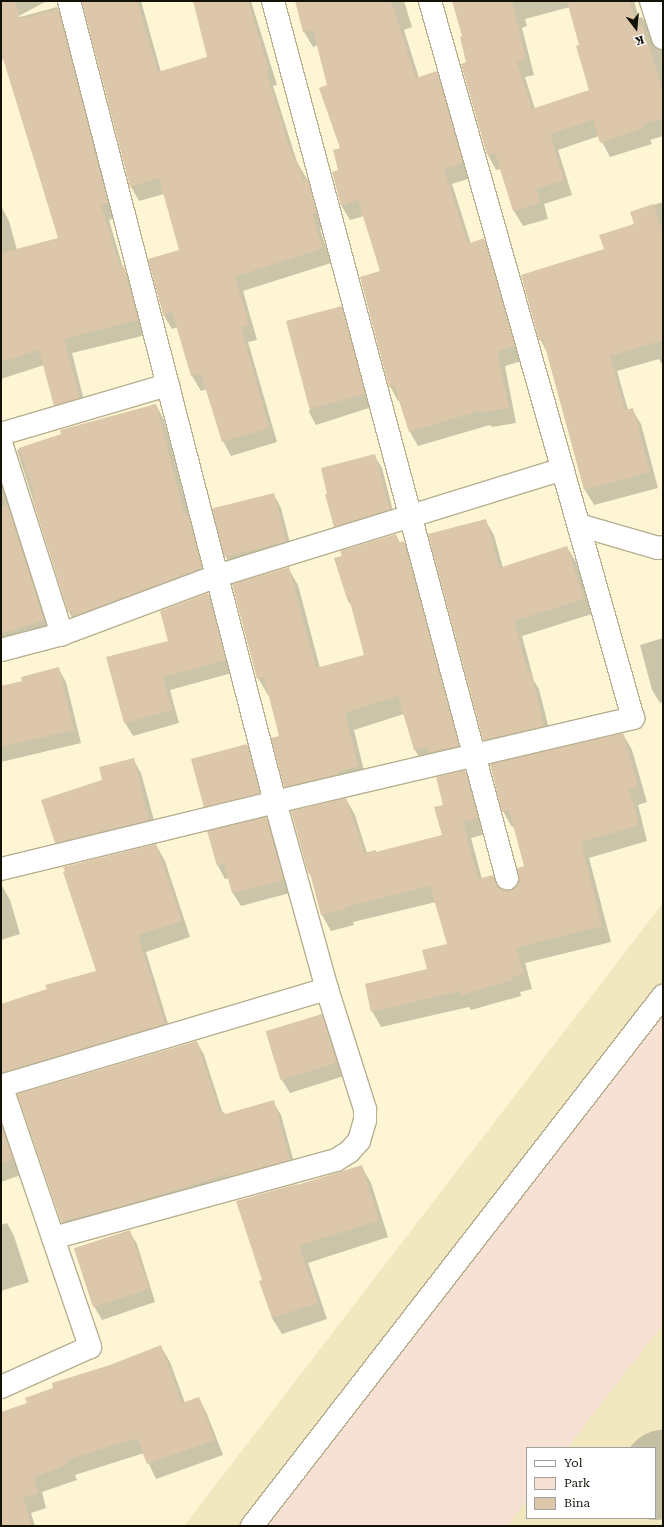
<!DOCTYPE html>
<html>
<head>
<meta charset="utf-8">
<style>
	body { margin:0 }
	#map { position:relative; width:664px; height:1527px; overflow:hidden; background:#fdf5d4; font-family:"Roboto Serif",serif }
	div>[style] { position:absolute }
	.built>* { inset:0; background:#f1e8bf }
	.green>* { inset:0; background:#f7e1d4 }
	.shadow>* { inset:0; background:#0003 }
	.taxiway>* { height:80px; margin:-40px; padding:0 40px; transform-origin:40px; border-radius:40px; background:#c4bea2 }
	.building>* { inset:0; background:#dcc7ab; transform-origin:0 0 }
	.roads { filter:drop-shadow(1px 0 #b7af90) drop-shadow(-1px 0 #b7af90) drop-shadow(0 1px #b7af90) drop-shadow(0 -1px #b7af90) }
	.minor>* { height:22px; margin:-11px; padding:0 11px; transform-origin:11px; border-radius:11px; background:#fff }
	span { translate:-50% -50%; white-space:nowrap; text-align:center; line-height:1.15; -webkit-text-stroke:3px #fff; paint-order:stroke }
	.frame { position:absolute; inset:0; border:2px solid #141106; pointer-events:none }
	.legend { position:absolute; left:526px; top:1447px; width:130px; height:72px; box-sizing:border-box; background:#fff; border:1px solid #a1a09b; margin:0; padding:5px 7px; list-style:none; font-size:12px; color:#141106 }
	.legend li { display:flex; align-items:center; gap:8px; height:20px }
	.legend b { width:20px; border:1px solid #a1a09b }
	.north { position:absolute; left:616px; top:8px; width:40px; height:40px; -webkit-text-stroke:3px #fff; paint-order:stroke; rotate:164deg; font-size:11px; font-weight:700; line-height:16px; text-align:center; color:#141106 }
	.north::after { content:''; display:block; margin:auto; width:14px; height:18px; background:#141106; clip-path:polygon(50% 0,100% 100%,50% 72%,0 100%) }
</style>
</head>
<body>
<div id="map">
	<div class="built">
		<div style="clip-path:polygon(evenodd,663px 903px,663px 1526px,184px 1526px,663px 903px,527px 1448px,655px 1448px,655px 1518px,527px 1518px,527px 1448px)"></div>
	</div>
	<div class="green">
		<div style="clip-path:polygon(663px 1016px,663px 1324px,567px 1448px,527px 1448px,527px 1500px,507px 1526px,268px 1526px)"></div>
	</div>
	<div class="shadow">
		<div style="clip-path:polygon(1px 1px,47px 1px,13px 19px,57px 7px,65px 21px,116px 218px,109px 220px,123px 268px,132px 282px,146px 335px,72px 353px,87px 412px,63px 420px,54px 405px,44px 365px,1px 379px,1px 206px,9px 221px,17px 250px,59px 239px,4px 59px,1px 60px)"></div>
		<div style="clip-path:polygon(83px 1px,141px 1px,161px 72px,208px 57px,194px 1px,251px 1px,277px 85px,273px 86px,297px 162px,316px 195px,324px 228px,320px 229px,331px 263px,243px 291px,257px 340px,248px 342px,277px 442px,231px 456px,223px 441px,207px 389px,201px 391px,192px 376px,178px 327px,172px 329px,163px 314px,150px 260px,180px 251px,164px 194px,139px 201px,131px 187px)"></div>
		<div style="clip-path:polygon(296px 1px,404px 1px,412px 27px,404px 30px,419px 78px,436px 73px,445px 87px,471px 178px,452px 184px,471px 244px,484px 240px,492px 254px,522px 361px,505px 366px,516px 423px,492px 427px,490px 425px,418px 446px,410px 432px,400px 400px,398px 401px,390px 386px,381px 271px,364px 216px,350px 220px,341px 205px,339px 171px,341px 149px,328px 85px,318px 45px,313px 47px,304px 32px)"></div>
		<div style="clip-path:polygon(evenodd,453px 1px,634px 1px,639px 18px,642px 17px,651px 32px,657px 49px,663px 51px,663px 136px,650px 140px,652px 144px,610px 157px,599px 136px,558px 150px,572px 195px,544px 204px,548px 219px,523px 226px,514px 211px,501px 169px,496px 170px,488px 155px,462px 65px,468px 63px,464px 37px,453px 1px,570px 7px,591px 91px,535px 109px,525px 77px,534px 75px,522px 28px,527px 26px,525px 19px,570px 7px)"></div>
		<div style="clip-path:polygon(663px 202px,663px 366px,659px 359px,617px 371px,628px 410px,632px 409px,641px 424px,658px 488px,594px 505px,585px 490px,548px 354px,540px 339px,605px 250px,635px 224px,631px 212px)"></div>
		<div style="clip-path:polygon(341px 308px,349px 321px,372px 407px,316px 425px,309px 412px)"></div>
		<div style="clip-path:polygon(156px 405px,164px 420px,190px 519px,196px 530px,210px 583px,77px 626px,69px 612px,17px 450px)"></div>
		<div style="clip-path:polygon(374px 455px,382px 468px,396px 523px,342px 539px,335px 526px)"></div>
		<div style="clip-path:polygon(1px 475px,52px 634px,1px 651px)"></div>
		<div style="clip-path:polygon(274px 495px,281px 508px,293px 555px,234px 573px,227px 560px,214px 509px)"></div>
		<div style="clip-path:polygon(485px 520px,494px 535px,503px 568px,567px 547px,576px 562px,592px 614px,522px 636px,534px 681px,539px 689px,552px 741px,493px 755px,484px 740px,430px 535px)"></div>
		<div style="clip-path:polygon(396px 535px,400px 543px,404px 542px,414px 559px,468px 763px,425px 767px,415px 750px,404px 714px,354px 730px,367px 783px,295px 804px,285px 787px,280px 737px,270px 695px,268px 695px,258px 678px,288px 568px,298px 585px,320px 668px,365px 656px,352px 607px,347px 599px)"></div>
		<div style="clip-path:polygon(208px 594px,215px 607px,232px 673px,170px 690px,179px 723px,133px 736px,125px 723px,170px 641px)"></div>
		<div style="clip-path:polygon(663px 638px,663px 702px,660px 703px,652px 690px,640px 645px)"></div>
		<div style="clip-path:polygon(58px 668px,66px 682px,81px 743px,1px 762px,1px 687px,23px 682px)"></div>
		<div style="clip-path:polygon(623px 734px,632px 750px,647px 802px,638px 805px,647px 841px,589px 858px,611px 942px,525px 963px,532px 989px,520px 992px,521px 996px,471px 1010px,469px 1007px,381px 1027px,372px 1011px,428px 970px,448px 945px,436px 902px,353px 922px,354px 925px,331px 931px,322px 915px,313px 880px,309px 873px,346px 799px,355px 815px,367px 853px,376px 853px,443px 836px,445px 805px,465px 771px,474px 787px,486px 834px,471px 838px,482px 879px,493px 876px,500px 889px,511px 891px,516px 888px,520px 882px,525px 867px,514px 826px,512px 827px,503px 811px)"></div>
		<div style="clip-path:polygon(247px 745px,254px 758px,267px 806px,214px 819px,206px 806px)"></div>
		<div style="clip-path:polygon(133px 759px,141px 773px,155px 824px,64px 856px,56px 842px,103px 780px)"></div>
		<div style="clip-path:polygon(266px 818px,273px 831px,290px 893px,241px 906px,233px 893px,229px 878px,225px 879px,218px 866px)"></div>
		<div style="clip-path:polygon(156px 845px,165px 861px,190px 937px,146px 952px,173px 1040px,1px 1092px,1px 1006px,97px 972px)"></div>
		<div style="clip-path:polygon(1px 884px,10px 900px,20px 934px,1px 940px)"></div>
		<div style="clip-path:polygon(321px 1015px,329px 1029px,344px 1076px,290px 1093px,282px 1080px,267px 1032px)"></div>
		<div style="clip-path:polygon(197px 1042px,204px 1055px,223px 1114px,225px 1115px,273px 1102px,281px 1115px,297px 1173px,69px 1235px,62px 1222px)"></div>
		<div style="clip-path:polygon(1px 1116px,21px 1175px,1px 1182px)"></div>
		<div style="clip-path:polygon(361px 1166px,371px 1183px,388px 1237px,308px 1263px,327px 1319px,282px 1334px,272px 1318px,297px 1186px)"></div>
		<div style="clip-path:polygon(7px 1223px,14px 1236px,29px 1282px,1px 1291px,1px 1225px)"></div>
		<div style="clip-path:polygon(129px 1231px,137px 1244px,155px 1302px,102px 1320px,94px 1306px)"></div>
		<div style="clip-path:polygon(161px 1347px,170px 1362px,185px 1403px,199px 1398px,207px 1414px,223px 1455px,156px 1479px,144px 1453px,75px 1475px,77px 1480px,42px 1492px,46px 1508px,31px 1513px,35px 1526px,1px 1526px,1px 1413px,28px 1404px,110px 1366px)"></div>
	</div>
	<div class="taxiway">
		<div style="left:655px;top:1480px;width:13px;rotate:-51deg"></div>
	</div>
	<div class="building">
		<div style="clip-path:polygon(1px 1px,15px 1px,20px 19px,58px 9px,108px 203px,101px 206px,120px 267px,124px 266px,138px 320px,64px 339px,80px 398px,54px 406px,39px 350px,1px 362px,1px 253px,58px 238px,1px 52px)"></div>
		<div style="clip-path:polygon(87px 1px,137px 1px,158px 72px,207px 57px,193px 1px,248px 1px,269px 70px,266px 71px,289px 146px,295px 162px,297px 161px,303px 180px,308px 179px,317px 213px,312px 214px,323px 248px,235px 277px,249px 325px,241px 327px,269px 428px,222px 442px,201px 374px,191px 376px,172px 312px,163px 314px,148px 259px,179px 250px,159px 178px,130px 187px,82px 2px)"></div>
		<div style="clip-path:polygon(295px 1px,391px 1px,416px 78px,437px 71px,463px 163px,444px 169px,468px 244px,484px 238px,515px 346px,497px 351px,509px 408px,482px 413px,482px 410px,409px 432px,394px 385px,389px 387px,360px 277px,380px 271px,358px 200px,341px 206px,332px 172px,338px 170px,333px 150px,340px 148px,319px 88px,327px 85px,313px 30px,303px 32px)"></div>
		<div style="clip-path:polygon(452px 1px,512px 1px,526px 60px,517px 62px,532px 109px,589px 90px,576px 46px,579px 45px,567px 1px,630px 1px,637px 27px,642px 25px,663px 91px,663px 118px,642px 125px,644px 128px,600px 143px,593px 120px,550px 134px,564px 180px,536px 189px,540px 203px,513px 211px,495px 153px,487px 155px,461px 64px,466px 62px,460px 37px,462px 36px)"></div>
		<div style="clip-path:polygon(653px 204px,663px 234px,663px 340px,610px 356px,625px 410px,633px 408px,650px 472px,584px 490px,543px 339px,539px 340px,521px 275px,604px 249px,599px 235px,634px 224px,630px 212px)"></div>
		<div style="left:342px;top:306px;width:91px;height:58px;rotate:75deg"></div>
		<div style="clip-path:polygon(156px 404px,185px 515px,188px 514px,202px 568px,74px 616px,72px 611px,68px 612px,32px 498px,35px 496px,19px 448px,61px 434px,60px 430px)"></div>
		<div style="clip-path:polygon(375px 454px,390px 510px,334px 527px,325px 494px,327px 494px,321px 468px)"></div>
		<div style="left:274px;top:493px;width:50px;height:64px;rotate:76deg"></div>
		<div style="clip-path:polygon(8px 505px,44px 620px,1px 634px,1px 508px)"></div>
		<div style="clip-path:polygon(486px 519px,499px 568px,567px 546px,584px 599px,514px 621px,528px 673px,531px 673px,544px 726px,483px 740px,428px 534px)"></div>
		<div style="clip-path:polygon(396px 534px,398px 543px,404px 541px,459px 746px,429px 753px,427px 747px,414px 750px,398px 696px,345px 713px,358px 766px,338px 772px,339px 774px,284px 787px,271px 738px,279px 736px,264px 677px,257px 679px,232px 584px,289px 567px,316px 668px,364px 655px,349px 598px,347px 599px,334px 558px,342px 556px,340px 551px)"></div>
		<div style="clip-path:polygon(208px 593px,226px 660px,163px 677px,172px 710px,124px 723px,106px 657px,168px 641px,160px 611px)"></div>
		<div style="clip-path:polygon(59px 667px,74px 730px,1px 747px,1px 686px,22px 681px,21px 677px)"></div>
		<div style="clip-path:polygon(623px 733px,638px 787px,629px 789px,639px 825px,581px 842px,602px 926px,516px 948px,524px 973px,512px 977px,513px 980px,461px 995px,460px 991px,371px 1012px,365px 984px,427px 969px,422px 950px,447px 944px,430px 886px,345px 907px,345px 909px,321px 915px,310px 873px,308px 873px,291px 811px,346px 798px,364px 853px,376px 850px,376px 852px,442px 835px,434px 807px,443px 805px,436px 777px,465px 770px,478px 818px,463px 822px,478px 879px,493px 875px,498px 887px,503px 890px,510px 890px,516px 887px,519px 882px,517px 868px,524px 866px,509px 810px,502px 812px,490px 764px)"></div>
		<div style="left:247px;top:744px;width:51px;height:58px;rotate:75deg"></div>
		<div style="clip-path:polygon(134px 758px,149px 820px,55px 843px,41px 800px,102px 780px,99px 767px)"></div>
		<div style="clip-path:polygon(266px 817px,284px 880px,232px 893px,224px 864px,217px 866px,207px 831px)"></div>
		<div style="clip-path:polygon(156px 844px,182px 921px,138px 935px,165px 1024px,1px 1073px,1px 1004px,47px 989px,45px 985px,96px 971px,63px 872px,65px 871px,63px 867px)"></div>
		<div style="left:322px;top:1014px;width:51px;height:59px;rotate:73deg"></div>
		<div style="clip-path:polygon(197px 1041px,220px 1113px,224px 1112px,225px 1114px,274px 1100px,290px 1160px,228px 1177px,227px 1174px,136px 1202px,61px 1222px,17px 1094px)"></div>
		<div style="clip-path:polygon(1px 1124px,13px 1159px,1px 1163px)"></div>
		<div style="clip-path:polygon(362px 1165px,379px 1220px,299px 1246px,318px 1303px,272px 1318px,259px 1281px,262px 1280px,236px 1201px,297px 1184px,297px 1185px)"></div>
		<div style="left:130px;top:1230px;width:62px;height:59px;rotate:72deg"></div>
		<div style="clip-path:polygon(161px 1345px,182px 1403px,199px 1397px,215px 1440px,147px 1464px,137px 1438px,67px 1460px,69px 1464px,34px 1477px,38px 1493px,23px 1498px,32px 1526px,1px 1526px,1px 1412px,27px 1403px,25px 1398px,53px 1388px,52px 1383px,110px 1365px)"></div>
	</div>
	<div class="roads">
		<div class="minor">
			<div style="left:273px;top:1px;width:908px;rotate:75.06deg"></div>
			<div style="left:651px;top:1px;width:39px;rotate:72deg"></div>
			<div style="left:1px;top:434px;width:174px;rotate:-16.4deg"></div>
			<div style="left:1px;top:443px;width:201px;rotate:72.3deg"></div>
			<div style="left:579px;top:525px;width:82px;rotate:16.2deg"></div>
			<div style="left:658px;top:548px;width:5px;rotate:-11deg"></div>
			<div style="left:1px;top:650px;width:63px;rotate:-14.7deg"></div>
			<div style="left:62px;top:634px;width:165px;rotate:-20.5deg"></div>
			<div style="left:217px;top:576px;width:362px;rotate:-17.2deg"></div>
			<div style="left:1px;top:869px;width:282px;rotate:-13.7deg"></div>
			<div style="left:275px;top:802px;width:368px;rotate:-13.2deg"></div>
			<div style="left:633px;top:718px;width:745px;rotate:-105.81deg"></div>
			<div style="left:1px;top:1085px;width:277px;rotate:71.2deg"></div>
			<div style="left:90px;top:1347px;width:98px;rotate:155.8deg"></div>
			<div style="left:1px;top:1086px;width:340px;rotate:-16.6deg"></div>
			<div style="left:53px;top:1238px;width:294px;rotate:-15.4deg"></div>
			<div style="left:336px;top:1160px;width:15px;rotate:-32deg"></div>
			<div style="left:349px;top:1152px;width:15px;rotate:-48deg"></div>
			<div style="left:359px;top:1141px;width:22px;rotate:-74deg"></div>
			<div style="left:365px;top:1120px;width:11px;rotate:-90deg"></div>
			<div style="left:365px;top:1109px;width:126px;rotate:-107.6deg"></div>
			<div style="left:327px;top:989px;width:194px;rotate:-105.5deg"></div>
			<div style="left:275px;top:802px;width:827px;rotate:-104.42deg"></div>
			<div style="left:252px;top:1526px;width:671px;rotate:-52.21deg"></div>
		</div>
	</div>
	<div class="frame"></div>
	<ul class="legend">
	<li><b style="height:5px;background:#fff"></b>Yol</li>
	<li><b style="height:11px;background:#f7e1d4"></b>Park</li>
	<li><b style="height:11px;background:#dcc7ab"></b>Bina</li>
	</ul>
	<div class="north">K</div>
</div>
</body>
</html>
